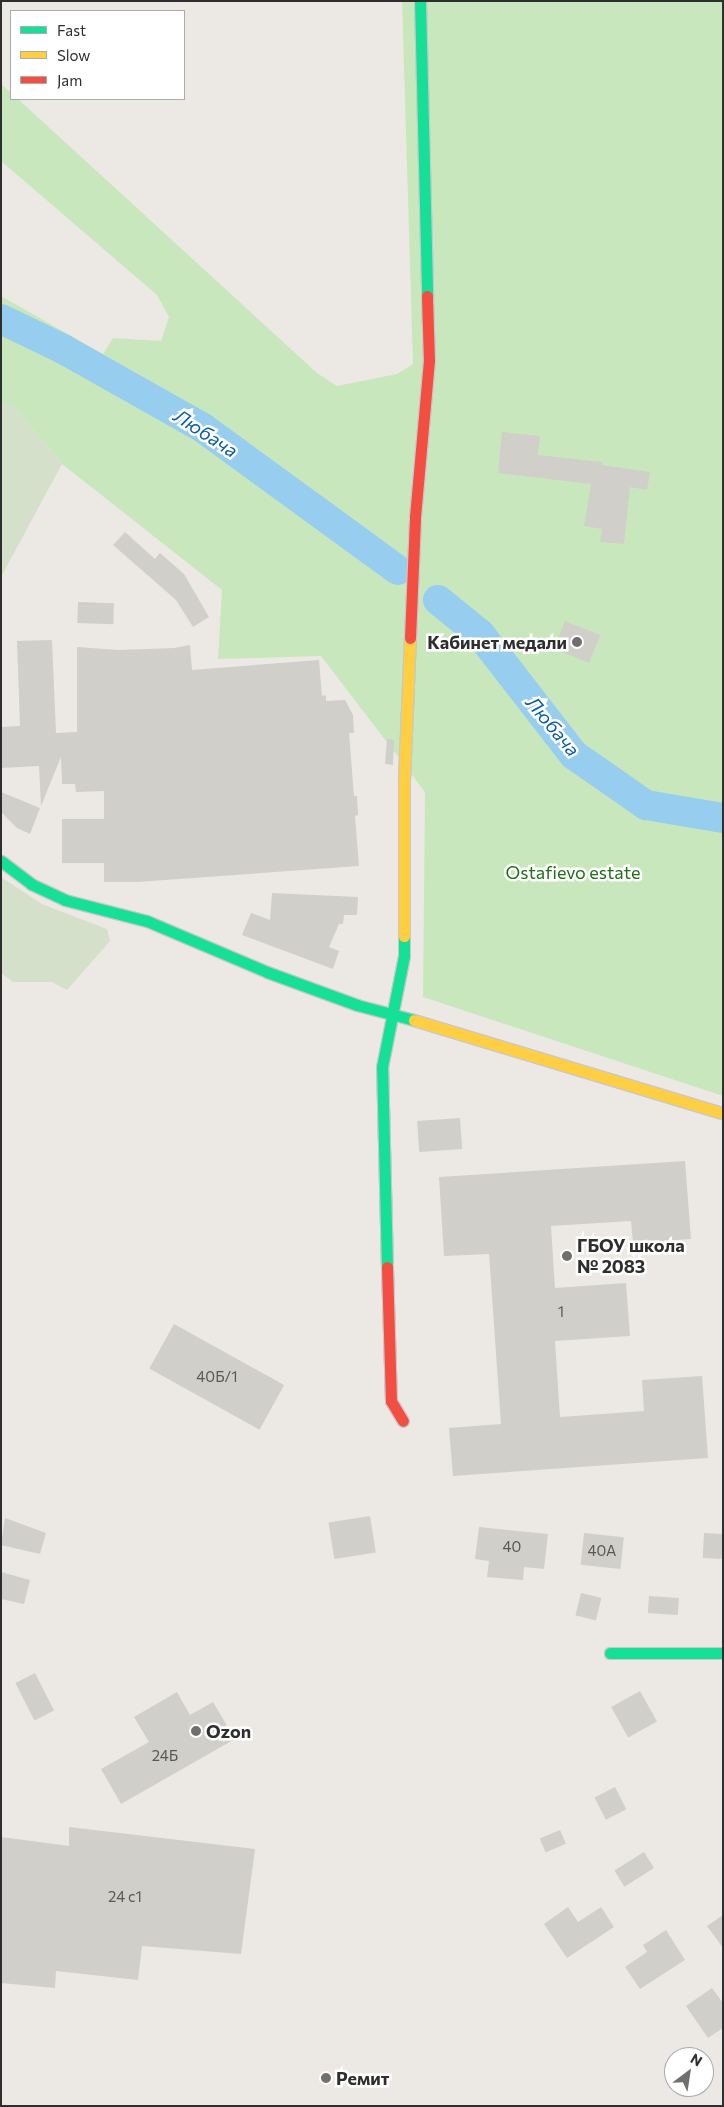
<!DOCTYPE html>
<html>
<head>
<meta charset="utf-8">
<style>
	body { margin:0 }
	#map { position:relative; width:724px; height:2107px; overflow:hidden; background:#ece9e4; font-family:Commissioner,sans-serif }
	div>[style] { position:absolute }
	.green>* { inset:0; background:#c9e7bc }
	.cemetery>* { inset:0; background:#d5e0cb }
	.river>* { height:30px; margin:-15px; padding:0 15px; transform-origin:15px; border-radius:15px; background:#97cdee }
	.building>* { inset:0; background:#d1cfca; transform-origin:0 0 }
	.roads { filter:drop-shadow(1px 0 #c9c8c9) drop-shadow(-1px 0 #c9c8c9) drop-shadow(0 1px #c9c8c9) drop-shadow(0 -1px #c9c8c9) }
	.fast>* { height:11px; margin:-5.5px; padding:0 5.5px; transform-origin:5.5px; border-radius:5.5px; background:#16e098 }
	.slow>* { height:11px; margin:-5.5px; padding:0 5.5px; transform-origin:5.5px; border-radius:5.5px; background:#ffcf43 }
	.jam>* { height:11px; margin:-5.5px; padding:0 5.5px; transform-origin:5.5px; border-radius:5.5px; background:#f24e42 }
	.dots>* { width:14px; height:14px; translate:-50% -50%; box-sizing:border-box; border:2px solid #fff; border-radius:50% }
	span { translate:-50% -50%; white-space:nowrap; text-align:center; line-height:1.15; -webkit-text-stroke:5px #fff; paint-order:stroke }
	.number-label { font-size:15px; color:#585857 }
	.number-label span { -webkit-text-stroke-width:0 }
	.poi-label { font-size:18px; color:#2e2e2e; font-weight:700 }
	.right { translate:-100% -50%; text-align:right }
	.left { translate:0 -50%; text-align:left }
	.park-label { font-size:18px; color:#216f19 }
	.water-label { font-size:19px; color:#0a5da5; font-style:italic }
	.frame { position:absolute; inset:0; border:2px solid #2e2e2e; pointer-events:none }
	.legend { position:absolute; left:10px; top:10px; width:175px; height:90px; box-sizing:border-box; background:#fff; border:1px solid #ababab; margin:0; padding:6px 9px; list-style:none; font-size:15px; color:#2e2e2e }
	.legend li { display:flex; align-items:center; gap:10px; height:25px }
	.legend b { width:25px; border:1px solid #ababab }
	.north { position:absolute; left:664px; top:2047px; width:50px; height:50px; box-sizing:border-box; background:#fff; border:1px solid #ababab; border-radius:50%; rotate:31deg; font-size:14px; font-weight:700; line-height:20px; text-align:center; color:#2e2e2e }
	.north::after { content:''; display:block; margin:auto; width:18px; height:22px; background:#706f6e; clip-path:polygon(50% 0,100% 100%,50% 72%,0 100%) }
</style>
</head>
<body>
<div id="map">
	<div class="green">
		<div style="clip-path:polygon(402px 1px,723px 1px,723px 1096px,423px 997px,425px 792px,321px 656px,218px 659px,222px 590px,62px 464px,17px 410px,1px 402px,1px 296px,103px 354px,113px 338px,161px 341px,169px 317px,157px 295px,1px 161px,1px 84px,11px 93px,11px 99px,18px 99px,317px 373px,337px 386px,397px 374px,413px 364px)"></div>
	</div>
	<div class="cemetery">
		<div style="clip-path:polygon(1px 402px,17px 410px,62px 464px,1px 577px)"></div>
		<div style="clip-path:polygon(1px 877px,42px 904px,107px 929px,110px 941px,67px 990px,52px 982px,13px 982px,1px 973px)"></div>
	</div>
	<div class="river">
		<div style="left:1px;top:319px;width:69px;rotate:25.8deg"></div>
		<div style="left:63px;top:349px;width:161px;rotate:29.4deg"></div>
		<div style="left:203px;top:428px;width:241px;rotate:36.1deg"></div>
		<div style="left:438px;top:600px;width:54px;rotate:39deg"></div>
		<div style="left:480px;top:634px;width:153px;rotate:52.2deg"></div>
		<div style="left:574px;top:755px;width:88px;rotate:34.8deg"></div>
		<div style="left:646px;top:805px;width:78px;rotate:9.6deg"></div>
	</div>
	<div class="building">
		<div style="clip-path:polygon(502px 432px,540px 436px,538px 455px,602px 462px,602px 465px,650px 472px,647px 490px,630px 487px,624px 544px,600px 542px,602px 529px,584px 526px,591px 484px,498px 473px)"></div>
		<div style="clip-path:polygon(125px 532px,155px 559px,160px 553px,184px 574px,209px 617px,193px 627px,176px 600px,113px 545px)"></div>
		<div style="left:78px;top:602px;width:36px;height:21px;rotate:2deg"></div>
		<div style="left:565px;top:621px;width:38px;height:30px;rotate:22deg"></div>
		<div style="clip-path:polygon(52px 640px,56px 733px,77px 732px,77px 647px,119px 650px,174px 648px,190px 645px,192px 670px,319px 660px,322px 696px,326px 695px,326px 701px,345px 700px,353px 715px,354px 733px,349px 733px,354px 796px,357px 796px,358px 815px,355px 816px,359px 866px,137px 882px,104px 882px,104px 863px,62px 863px,62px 819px,104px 819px,104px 791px,76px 792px,75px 784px,62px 784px,61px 757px,41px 806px,39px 766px,1px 768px,1px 727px,20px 726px,17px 641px)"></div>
		<div style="clip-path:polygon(387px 739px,394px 740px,393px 765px,385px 764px)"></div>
		<div style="clip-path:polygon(1px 792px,40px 808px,30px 834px,17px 828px,1px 812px)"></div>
		<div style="clip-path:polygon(272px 893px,358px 897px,357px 915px,344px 915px,343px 924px,339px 924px,329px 947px,339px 951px,333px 969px,242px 935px,251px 913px,270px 920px)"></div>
		<div style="left:460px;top:1118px;width:31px;height:43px;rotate:86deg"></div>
		<div style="clip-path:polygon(685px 1161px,691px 1239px,633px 1243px,631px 1221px,551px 1226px,555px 1288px,626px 1283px,630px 1336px,555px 1341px,560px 1417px,644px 1411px,642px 1380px,702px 1376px,708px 1458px,453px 1476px,449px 1428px,501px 1424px,489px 1254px,444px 1256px,439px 1177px)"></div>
		<div style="left:174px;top:1324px;width:126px;height:51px;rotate:29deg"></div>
		<div style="left:370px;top:1516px;width:37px;height:42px;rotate:81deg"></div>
		<div style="clip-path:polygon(5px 1518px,46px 1533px,40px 1554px,1px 1545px)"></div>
		<div style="clip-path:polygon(479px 1527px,548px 1534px,544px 1569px,524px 1567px,523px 1580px,487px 1577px,489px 1561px,475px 1559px)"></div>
		<div style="left:584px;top:1533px;width:40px;height:32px;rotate:6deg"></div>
		<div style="left:704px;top:1533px;width:19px;height:25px;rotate:3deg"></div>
		<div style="clip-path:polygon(1px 1572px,30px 1580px,24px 1604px,1px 1599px)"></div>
		<div style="left:581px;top:1593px;width:21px;height:23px;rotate:14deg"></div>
		<div style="left:649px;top:1596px;width:30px;height:17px;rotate:4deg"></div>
		<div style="left:35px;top:1673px;width:42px;height:22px;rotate:63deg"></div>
		<div style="left:640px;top:1691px;width:35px;height:33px;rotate:61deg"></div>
		<div style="clip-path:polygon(177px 1692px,190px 1715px,213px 1702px,235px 1739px,121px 1804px,101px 1769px,149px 1742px,134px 1717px)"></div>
		<div style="left:615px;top:1787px;width:25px;height:23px;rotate:63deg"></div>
		<div style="clip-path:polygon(69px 1827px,255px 1849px,241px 1954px,142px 1946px,138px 1980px,56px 1971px,55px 1988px,1px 1983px,1px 1837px,69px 1846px)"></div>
		<div style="left:560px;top:1830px;width:15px;height:22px;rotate:67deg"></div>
		<div style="left:644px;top:1852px;width:19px;height:35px;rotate:58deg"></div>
		<div style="clip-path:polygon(568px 1907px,578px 1922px,601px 1907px,614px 1927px,567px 1958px,544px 1924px)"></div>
		<div style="clip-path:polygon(723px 1915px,723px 1948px,707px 1926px)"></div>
		<div style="clip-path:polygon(666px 1930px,685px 1960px,640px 1989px,625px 1967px,647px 1952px,643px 1945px)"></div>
		<div style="clip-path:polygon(712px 1988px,723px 2003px,723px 2028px,708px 2038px,686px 2006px)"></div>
	</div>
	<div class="roads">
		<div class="fast">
			<div style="left:420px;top:1px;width:295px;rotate:88.6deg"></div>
			<div style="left:1px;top:861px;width:38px;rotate:37deg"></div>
			<div style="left:31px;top:884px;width:38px;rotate:25deg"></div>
			<div style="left:65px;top:900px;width:85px;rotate:14.4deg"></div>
			<div style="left:147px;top:921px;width:130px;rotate:23deg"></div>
			<div style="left:267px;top:972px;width:96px;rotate:20.1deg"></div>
			<div style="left:357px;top:1005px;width:59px;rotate:14.7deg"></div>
			<div style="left:387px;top:1267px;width:200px;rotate:-91.4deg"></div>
			<div style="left:382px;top:1067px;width:113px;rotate:-78.8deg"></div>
			<div style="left:404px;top:956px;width:20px;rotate:-90deg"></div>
			<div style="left:610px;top:1653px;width:113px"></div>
		</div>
		<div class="slow">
			<div style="left:404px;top:936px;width:156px;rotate:-90deg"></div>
			<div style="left:404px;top:780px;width:142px;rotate:-87.6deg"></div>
			<div style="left:414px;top:1020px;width:323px;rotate:16.8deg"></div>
		</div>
		<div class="jam">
			<div style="left:410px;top:638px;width:121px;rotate:-87.6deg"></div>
			<div style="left:415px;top:517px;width:157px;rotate:-84.9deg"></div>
			<div style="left:429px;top:361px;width:65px;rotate:-91.8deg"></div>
			<div style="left:387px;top:1267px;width:134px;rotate:88.3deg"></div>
			<div style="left:391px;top:1401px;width:23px;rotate:59deg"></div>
		</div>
	</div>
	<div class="dots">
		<div style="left:577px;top:642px;background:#706f6e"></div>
		<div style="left:567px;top:1256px;background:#706f6e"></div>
		<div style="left:196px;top:1731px;background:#706f6e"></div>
		<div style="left:326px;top:2078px;background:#706f6e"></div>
	</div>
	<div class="number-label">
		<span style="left:561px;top:1312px">1</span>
		<span style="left:217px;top:1377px">40Б/1</span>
		<span style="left:512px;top:1547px">40</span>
		<span style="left:602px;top:1551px">40А</span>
		<span style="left:165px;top:1756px">24Б</span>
		<span style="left:125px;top:1897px">24 с1</span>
	</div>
	<div class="poi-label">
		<span class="right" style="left:567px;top:642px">Кабинет медали</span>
		<span class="left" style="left:577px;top:1256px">ГБОУ школа<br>№ 2083</span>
		<span class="left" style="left:206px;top:1731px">Ozon</span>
		<span class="left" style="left:336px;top:2078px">Ремит</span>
	</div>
	<div class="park-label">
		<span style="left:573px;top:872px">Ostafievo estate</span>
	</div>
	<div class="water-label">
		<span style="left:206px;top:433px;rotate:33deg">Любача</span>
		<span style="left:553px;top:726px;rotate:50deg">Любача</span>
	</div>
	<div class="frame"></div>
	<ul class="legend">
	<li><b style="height:6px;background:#16e098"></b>Fast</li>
	<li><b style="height:6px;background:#ffcf43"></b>Slow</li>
	<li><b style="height:6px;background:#f24e42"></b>Jam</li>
	</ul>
	<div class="north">N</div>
</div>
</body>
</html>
